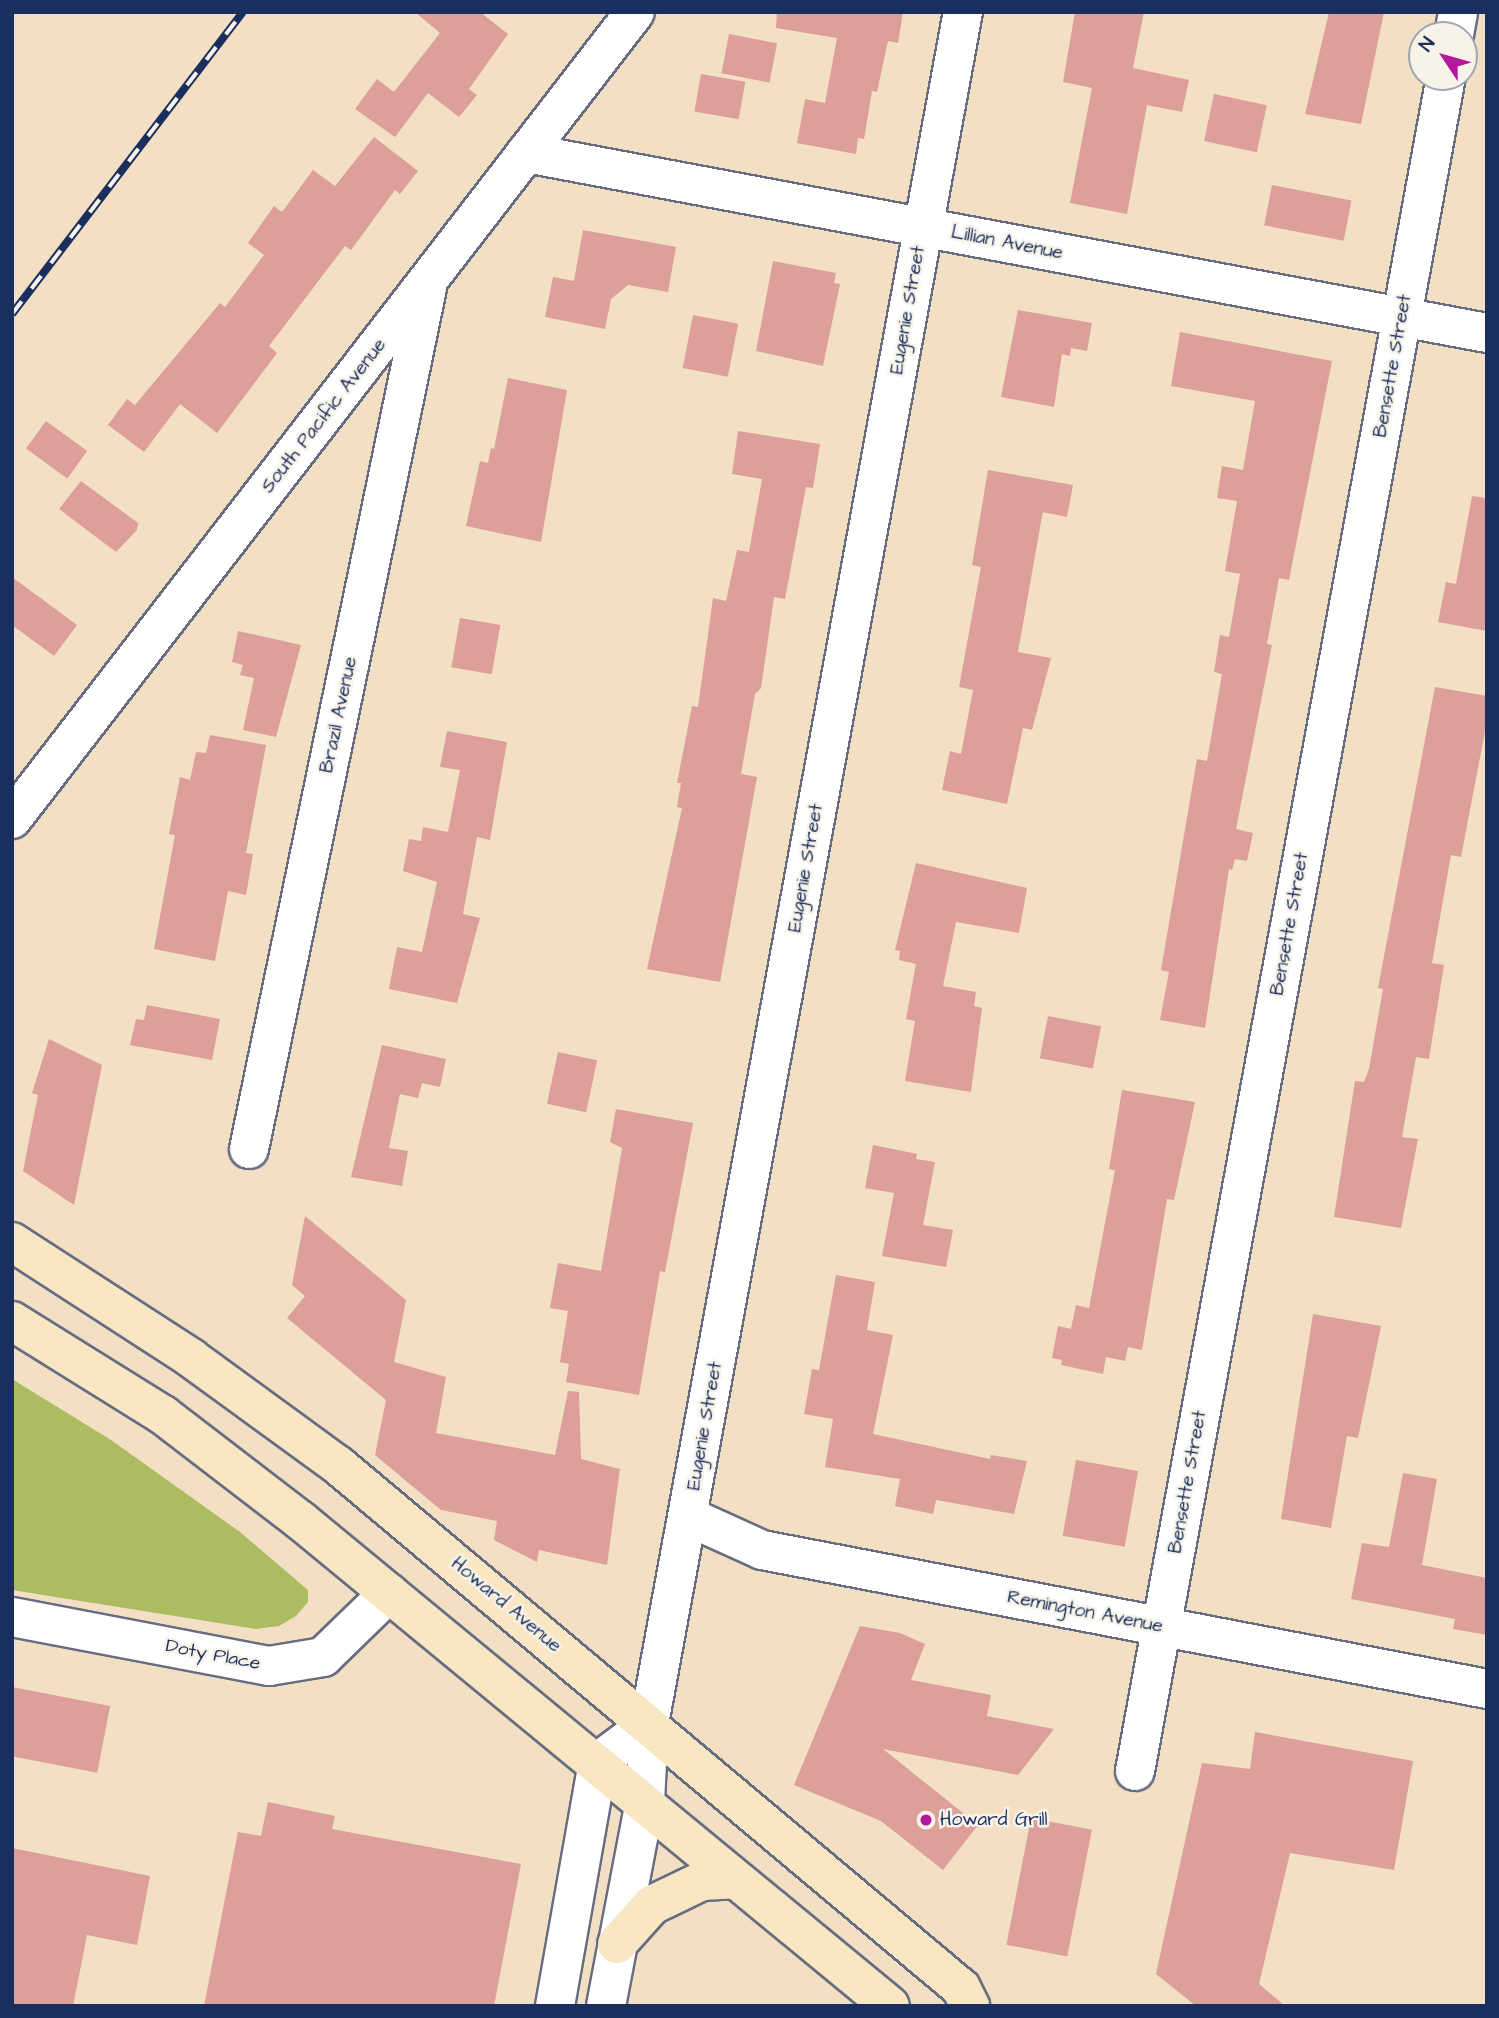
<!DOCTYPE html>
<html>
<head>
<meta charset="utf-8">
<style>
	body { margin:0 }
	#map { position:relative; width:1499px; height:2018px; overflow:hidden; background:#f3dfc3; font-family:"Architects Daughter",sans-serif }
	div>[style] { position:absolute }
	.green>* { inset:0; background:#abbd60 }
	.building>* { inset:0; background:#dc9f99; transform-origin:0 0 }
	.roads { filter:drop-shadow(2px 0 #676d81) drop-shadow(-2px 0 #676d81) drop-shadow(0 2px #676d81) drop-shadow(0 -2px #676d81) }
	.minor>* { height:38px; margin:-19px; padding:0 19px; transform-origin:19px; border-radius:19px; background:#fff }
	.tertiary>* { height:38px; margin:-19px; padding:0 19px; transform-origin:19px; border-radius:19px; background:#fff }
	.secondary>* { height:38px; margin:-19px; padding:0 19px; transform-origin:19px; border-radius:19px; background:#f9e7c3 }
	.rail>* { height:8px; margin-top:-4px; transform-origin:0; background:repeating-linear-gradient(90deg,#f7f3e8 0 16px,#1b2f5e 0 32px); box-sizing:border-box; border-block:2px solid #1b2f5e }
	.dots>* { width:19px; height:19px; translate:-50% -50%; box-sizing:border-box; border:4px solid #f7f3e8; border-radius:50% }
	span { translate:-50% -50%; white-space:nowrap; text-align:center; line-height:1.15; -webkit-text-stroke:5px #f7f3e8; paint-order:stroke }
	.street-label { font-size:19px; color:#1b2f5e }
	.poi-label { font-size:19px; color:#1b2f5e }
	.left { translate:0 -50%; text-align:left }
	.frame { position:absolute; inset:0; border:14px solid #1b2f5e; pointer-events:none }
	.north { position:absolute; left:1408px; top:21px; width:70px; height:70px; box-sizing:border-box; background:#f7f3e8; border:2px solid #9fa5b1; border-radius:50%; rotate:306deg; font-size:19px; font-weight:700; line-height:28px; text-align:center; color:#1b2f5e }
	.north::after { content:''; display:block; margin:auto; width:24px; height:32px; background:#b5179e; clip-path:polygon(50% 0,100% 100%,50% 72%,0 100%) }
</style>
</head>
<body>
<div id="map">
	<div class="green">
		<div style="clip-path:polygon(12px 1379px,111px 1440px,240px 1532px,308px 1590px,308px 1602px,296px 1616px,279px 1626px,256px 1629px,12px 1590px)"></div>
	</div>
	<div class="building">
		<div style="clip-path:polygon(415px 12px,480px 12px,508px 34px,469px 89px,477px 95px,459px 117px,428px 93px,395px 137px,355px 109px,377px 79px,394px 92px,440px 33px)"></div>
		<div style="clip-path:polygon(777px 12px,903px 12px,898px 43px,888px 41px,877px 92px,872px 91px,864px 139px,858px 138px,856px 154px,797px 143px,805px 99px,825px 103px,837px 38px,776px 28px)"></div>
		<div style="clip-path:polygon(1075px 12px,1144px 12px,1133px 68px,1189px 80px,1182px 112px,1147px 105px,1127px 214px,1070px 203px,1092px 88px,1063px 82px)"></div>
		<div style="clip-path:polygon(1329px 12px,1384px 12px,1361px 124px,1305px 114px)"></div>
		<div style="left:729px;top:34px;width:49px;height:40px;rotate:11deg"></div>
		<div style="left:701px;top:74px;width:45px;height:38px;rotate:10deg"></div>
		<div style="left:1214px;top:94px;width:54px;height:48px;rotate:12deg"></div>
		<div style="clip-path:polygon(374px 137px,418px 171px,400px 194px,395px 190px,351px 250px,345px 246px,269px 346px,277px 353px,217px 433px,180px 404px,144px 452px,108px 425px,127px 399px,135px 405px,220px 303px,225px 307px,264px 255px,248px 243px,274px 206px,282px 212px,313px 170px,335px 186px)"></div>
		<div style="left:1272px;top:185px;width:81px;height:41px;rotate:11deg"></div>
		<div style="clip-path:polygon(583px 230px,676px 247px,668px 292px,628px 285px,611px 299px,605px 329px,545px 317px,553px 277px,574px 281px)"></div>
		<div style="clip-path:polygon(773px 261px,836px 273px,834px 283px,840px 284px,823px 366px,756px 351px)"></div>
		<div style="clip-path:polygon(1018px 310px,1092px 323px,1087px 351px,1071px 348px,1070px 356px,1062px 354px,1054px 407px,1001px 397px)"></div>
		<div style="left:693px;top:315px;width:46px;height:54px;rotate:11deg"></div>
		<div style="clip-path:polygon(1180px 332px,1332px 361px,1289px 580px,1279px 578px,1267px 644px,1272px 645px,1236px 829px,1253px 833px,1247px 861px,1235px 859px,1232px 870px,1229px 869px,1205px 1028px,1160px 1020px,1169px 972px,1161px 970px,1197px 759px,1207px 761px,1222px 674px,1214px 672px,1220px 635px,1229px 637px,1240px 574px,1225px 571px,1237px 501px,1217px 498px,1222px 466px,1243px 470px,1255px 401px,1171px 386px)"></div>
		<div style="clip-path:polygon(508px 378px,567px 390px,541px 542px,466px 526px,480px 461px,488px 463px,491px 448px,494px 449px)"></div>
		<div style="left:46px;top:421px;width:51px;height:34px;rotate:36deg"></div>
		<div style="clip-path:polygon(738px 431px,820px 444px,813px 488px,806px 487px,785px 599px,774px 597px,761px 688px,755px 694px,741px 774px,757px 777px,720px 982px,647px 969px,682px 808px,677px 807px,681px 783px,677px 783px,692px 706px,698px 707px,713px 598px,726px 601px,737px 550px,749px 552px,762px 479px,732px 474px)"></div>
		<div style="clip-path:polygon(988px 470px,1073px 485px,1067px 517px,1043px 512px,1041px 522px,1018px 652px,1051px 658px,1032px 730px,1023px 728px,1007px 804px,942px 790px,950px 751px,961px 754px,973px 690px,959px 687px,981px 567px,972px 565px)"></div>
		<div style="clip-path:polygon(81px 481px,138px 523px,137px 530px,116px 552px,59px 509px)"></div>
		<div style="clip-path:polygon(1472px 496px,1487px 498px,1487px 631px,1438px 622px,1446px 582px,1456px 584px)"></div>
		<div style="clip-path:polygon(12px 577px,77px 625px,54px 656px,12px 625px)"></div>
		<div style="left:460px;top:618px;width:41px;height:50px;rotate:10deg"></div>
		<div style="clip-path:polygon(238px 631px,301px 645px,276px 737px,243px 730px,254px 678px,240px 675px,243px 665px,232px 662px)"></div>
		<div style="clip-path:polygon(1435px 687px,1487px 696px,1487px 721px,1461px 857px,1451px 855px,1432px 963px,1444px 965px,1429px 1059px,1416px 1057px,1402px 1137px,1418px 1139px,1401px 1228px,1334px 1217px,1355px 1081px,1364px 1082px,1369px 1069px,1383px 989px,1378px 988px)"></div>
		<div style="clip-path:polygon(447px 731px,507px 742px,490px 840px,477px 837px,463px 914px,480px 918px,457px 1003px,389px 989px,397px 947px,422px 952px,437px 882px,403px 871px,409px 839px,421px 841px,423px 827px,448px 832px,460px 770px,440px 767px)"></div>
		<div style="clip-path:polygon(210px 735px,266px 745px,246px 853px,253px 854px,246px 895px,228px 891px,215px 961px,154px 949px,175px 835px,169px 834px,180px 777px,190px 780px,196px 752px,206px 753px)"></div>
		<div style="clip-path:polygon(916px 863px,1027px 888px,1019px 933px,956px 922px,943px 986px,976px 992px,974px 1006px,982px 1008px,971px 1092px,905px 1081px,915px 1021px,906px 1019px,916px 964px,899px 960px,900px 951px,895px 950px)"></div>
		<div style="clip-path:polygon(147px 1005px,220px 1019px,212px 1060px,130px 1045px,136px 1019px,144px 1020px)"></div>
		<div style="left:1048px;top:1016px;width:54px;height:43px;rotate:11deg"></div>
		<div style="clip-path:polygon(49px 1039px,102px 1065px,74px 1205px,23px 1171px,38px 1095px,32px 1093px)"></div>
		<div style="clip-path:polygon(382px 1045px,446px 1059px,440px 1087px,422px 1083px,418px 1098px,400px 1094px,389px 1148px,408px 1151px,402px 1186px,351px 1177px)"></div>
		<div style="left:558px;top:1052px;width:40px;height:53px;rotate:12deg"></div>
		<div style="clip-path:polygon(1122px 1090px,1195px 1102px,1174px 1200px,1167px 1199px,1142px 1350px,1128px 1347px,1125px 1361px,1106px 1357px,1103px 1374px,1061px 1365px,1062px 1360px,1052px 1358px,1058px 1326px,1071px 1329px,1076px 1305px,1089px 1308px,1115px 1170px,1109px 1169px)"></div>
		<div style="clip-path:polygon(616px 1109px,693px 1123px,665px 1272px,660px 1271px,639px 1395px,566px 1382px,569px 1364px,560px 1362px,568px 1311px,550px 1308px,558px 1263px,601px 1271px,622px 1148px,610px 1142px)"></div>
		<div style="clip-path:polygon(873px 1145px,917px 1154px,916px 1159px,935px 1162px,923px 1225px,953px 1230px,946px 1267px,882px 1256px,894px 1193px,865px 1188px)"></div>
		<div style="clip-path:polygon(305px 1216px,406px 1300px,394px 1362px,446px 1377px,436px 1433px,555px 1455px,568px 1391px,579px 1392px,581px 1459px,620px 1469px,607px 1565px,539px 1550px,537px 1562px,494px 1540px,497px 1521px,441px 1510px,375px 1455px,386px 1400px,287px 1318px,305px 1296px,292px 1285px)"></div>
		<div style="clip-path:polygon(836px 1275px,875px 1282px,867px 1330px,893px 1335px,873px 1434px,990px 1459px,991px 1455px,1027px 1461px,1014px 1514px,936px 1500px,933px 1514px,895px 1506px,900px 1479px,825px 1467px,833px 1419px,804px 1414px,812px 1369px,819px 1370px)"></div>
		<div style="clip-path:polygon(1313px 1314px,1381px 1326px,1358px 1438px,1347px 1436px,1331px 1528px,1281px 1519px)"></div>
		<div style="left:1076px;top:1460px;width:63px;height:77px;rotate:10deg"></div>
		<div style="clip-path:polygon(1403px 1473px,1437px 1479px,1422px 1565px,1487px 1578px,1487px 1635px,1453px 1629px,1455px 1619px,1351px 1599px,1362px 1543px,1389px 1547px)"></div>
		<div style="clip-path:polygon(860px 1626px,900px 1633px,925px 1644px,911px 1680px,991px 1695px,987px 1716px,1054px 1729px,1018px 1775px,883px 1749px,978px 1825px,943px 1870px,881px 1821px,794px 1785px)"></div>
		<div style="left:12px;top:1687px;width:100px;height:68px;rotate:11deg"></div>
		<div style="clip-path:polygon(1255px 1732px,1413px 1761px,1394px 1870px,1290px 1853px,1259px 1984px,1285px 2006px,1196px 2006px,1156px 1974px,1202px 1763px,1250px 1769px)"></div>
		<div style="clip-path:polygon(268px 1802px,335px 1816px,332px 1829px,521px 1864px,494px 2006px,204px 2006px,238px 1832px,261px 1836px)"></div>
		<div style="left:1031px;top:1818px;width:62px;height:129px;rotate:11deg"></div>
		<div style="clip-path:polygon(12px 1848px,150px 1876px,137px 1945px,87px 1935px,73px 2006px,12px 2006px)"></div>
	</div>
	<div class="roads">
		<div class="minor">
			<div style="left:1454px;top:35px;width:23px;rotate:-80deg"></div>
			<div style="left:526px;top:153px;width:978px;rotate:10.61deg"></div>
			<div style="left:12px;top:819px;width:1019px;rotate:-52.33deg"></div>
			<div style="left:249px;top:1149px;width:879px;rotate:-78.32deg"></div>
			<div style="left:689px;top:1517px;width:80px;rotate:24.3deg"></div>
			<div style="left:762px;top:1550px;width:738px;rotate:10.85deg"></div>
			<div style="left:12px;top:1617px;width:262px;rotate:10.8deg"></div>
			<div style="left:269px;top:1666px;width:55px;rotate:-9.5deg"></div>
			<div style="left:323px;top:1657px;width:92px;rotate:-44.1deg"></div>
			<div style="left:649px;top:1724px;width:1741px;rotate:-79.61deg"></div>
			<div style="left:1135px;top:1771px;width:1722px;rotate:-79.6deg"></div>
		</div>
		<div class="tertiary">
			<div style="left:555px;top:2006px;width:248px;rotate:-80deg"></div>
			<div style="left:598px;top:1762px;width:64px;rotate:-36.7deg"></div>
			<div style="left:606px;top:2006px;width:208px;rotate:-79.2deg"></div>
			<div style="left:645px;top:1802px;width:78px;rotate:-87.1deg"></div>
		</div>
		<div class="secondary">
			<div style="left:12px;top:1242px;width:213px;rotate:32.9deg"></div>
			<div style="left:191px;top:1358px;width:183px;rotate:36.1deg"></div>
			<div style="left:339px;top:1466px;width:812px;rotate:40deg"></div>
			<div style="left:961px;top:1988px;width:20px;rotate:63deg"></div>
			<div style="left:12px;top:1321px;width:178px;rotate:31.9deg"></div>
			<div style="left:163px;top:1415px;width:173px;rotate:37.5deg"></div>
			<div style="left:300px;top:1520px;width:764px;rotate:39.48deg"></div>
			<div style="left:617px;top:1944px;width:52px;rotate:-48.1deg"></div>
			<div style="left:652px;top:1905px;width:55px;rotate:-25.6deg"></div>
			<div style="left:702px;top:1881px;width:33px;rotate:-3deg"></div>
		</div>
	</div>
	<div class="rail">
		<div style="left:12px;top:314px;width:380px;rotate:-52.6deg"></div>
	</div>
	<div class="dots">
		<div style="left:926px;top:1820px;background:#b5179e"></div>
	</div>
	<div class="street-label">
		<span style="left:1007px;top:243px;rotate:11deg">Lillian Avenue</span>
		<span style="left:908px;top:310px;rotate:-80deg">Eugenie Street</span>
		<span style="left:1393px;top:366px;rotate:-80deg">Bensette Street</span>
		<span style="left:324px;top:416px;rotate:-52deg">South Pacific Avenue</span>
		<span style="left:339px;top:715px;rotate:-78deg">Brazil Avenue</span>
		<span style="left:806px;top:868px;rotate:-80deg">Eugenie Street</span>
		<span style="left:1290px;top:924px;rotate:-80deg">Bensette Street</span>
		<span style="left:705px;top:1426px;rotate:-80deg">Eugenie Street</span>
		<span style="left:1188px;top:1482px;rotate:-80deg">Bensette Street</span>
		<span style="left:506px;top:1605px;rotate:40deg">Howard Avenue</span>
		<span style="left:1085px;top:1612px;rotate:11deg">Remington Avenue</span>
		<span style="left:213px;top:1655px;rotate:11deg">Doty Place</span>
	</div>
	<div class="poi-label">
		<span class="left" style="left:940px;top:1820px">Howard Grill</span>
	</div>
	<div class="frame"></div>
	<div class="north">N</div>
</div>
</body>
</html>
